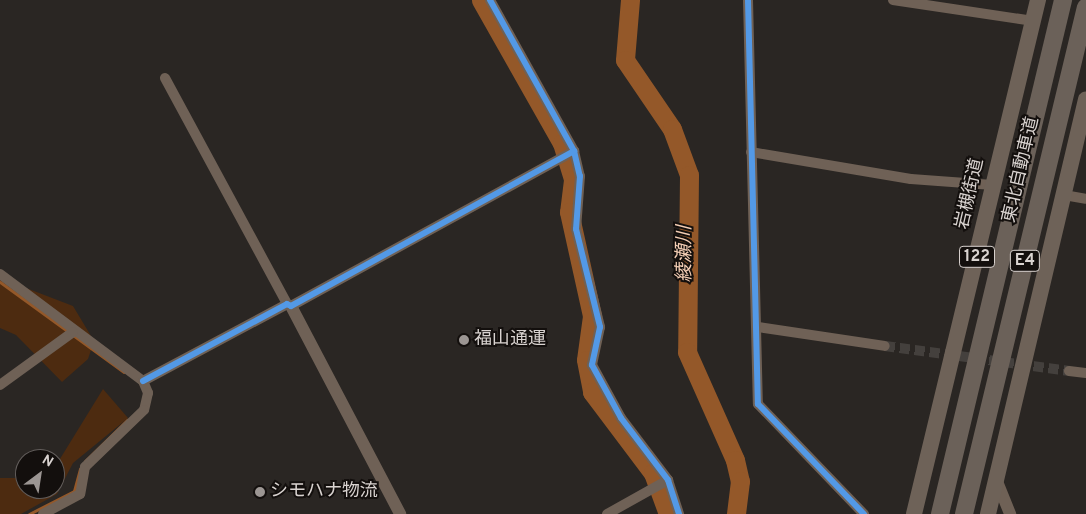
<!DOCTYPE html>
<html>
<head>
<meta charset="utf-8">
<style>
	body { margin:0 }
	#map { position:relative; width:1086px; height:514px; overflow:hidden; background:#2a2623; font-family:Overpass,"Noto Sans JP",sans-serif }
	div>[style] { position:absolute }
	.green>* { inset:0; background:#4d2b10 }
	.stream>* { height:3px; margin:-1.5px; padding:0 1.5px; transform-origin:1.5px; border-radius:1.5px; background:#945829 }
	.river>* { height:19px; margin:-9.5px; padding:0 9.5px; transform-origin:9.5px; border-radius:9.5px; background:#945829 }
	.minor-tunnel>* { height:10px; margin-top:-5px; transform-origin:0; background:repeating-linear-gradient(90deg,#44403d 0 10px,transparent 0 15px) }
	.minor>* { height:10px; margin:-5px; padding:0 5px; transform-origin:5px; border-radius:5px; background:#6f6156 }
	.tertiary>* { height:12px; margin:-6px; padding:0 6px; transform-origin:6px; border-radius:6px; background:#6f6156 }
	.trunk>* { height:16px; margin:-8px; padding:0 8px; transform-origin:8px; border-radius:8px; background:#6e6258 }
	.motorway>* { height:18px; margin:-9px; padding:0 9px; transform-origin:9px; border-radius:9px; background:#6b6159 }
	.cycleway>* { height:6px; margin:-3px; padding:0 3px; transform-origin:3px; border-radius:3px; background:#5399e6 }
	.dots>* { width:14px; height:14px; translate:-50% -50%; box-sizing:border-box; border:2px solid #130f0d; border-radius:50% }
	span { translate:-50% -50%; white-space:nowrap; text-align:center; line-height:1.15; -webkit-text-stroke:4px #130f0d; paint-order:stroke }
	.shield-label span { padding:1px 4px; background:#130f0d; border:1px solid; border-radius:4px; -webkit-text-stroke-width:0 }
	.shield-label { font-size:16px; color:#d9d3d0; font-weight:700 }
	.street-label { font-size:18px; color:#d9d3d0 }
	.poi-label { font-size:18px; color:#d9d3d0 }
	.left { translate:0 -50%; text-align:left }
	.water-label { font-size:19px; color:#f4ceb5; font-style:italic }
	.north { position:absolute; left:15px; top:449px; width:50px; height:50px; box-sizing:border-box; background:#130f0d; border:1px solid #625d5b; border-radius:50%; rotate:31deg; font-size:14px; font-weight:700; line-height:20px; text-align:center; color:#d9d3d0 }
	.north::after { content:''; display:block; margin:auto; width:18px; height:22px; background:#9c9693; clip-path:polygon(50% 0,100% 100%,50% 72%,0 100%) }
</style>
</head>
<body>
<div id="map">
	<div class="green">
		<div style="clip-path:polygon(0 278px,73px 306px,94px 341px,88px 359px,62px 382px,16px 335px,0 328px)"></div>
		<div style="clip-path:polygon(103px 389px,128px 418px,73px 463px,57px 494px,21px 514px,0 514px,0 478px,25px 478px,25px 489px,55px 489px,55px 467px)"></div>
	</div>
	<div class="stream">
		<div style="left:0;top:282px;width:153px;rotate:36deg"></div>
		<div style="left:85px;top:461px;width:59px;rotate:-44.3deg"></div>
		<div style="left:29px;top:514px;width:51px;rotate:-27.1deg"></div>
		<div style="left:74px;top:491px;width:23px;rotate:-75deg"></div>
	</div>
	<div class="river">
		<div style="left:481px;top:0;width:164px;rotate:60.5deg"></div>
		<div style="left:562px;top:143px;width:39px;rotate:73deg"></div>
		<div style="left:573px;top:180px;width:32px;rotate:97deg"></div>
		<div style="left:569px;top:212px;width:107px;rotate:77.5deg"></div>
		<div style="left:592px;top:316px;width:44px;rotate:97.8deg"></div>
		<div style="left:586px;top:360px;width:33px;rotate:79deg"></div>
		<div style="left:592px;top:392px;width:101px;rotate:53deg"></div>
		<div style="left:653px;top:473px;width:44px;rotate:69.9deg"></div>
		<div style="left:630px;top:0;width:60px;rotate:94.8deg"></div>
		<div style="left:625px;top:60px;width:83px;rotate:55.7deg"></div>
		<div style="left:672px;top:129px;width:49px;rotate:69.7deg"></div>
		<div style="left:689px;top:175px;width:177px;rotate:90.6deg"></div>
		<div style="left:687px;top:352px;width:118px;rotate:66deg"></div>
		<div style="left:735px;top:460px;width:22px;rotate:77deg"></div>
		<div style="left:740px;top:481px;width:33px;rotate:97deg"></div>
	</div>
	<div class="minor-tunnel">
		<div style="left:885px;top:346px;width:186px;rotate:7.7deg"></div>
	</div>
	<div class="minor">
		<div style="left:490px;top:0;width:173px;rotate:60.9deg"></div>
		<div style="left:574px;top:151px;width:26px;rotate:77deg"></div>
		<div style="left:580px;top:176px;width:53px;rotate:94.3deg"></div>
		<div style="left:576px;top:229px;width:101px;rotate:76.2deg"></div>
		<div style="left:600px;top:327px;width:39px;rotate:102deg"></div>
		<div style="left:592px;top:365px;width:60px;rotate:61.3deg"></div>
		<div style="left:621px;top:418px;width:78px;rotate:52.8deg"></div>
		<div style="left:668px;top:480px;width:36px;rotate:72deg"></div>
		<div style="left:748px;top:0;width:404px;rotate:88.6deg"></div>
		<div style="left:758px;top:404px;width:153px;rotate:46.1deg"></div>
		<div style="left:893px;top:0;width:142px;rotate:8.5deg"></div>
		<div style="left:165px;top:78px;width:257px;rotate:61.6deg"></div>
		<div style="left:751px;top:152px;width:162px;rotate:9.6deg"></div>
		<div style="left:911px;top:179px;width:82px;rotate:4.2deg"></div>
		<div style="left:1064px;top:195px;width:22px;rotate:10deg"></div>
		<div style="left:0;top:274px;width:179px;rotate:36.8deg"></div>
		<div style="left:143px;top:381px;width:13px;rotate:67deg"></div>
		<div style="left:148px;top:393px;width:17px;rotate:103deg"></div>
		<div style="left:144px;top:410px;width:82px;rotate:136deg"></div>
		<div style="left:85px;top:467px;width:27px;rotate:100deg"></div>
		<div style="left:80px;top:494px;width:42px;rotate:151.6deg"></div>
		<div style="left:758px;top:327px;width:128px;rotate:8.5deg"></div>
		<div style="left:1069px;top:371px;width:17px;rotate:7deg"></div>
		<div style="left:143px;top:381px;width:163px;rotate:-28.1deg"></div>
		<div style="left:287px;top:304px;width:4px;rotate:27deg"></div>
		<div style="left:291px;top:306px;width:323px;rotate:-28.7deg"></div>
		<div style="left:0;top:385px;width:90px;rotate:-36deg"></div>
		<div style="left:607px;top:514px;width:70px;rotate:-29.1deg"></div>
	</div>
	<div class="tertiary">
		<div style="left:291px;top:306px;width:235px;rotate:62.3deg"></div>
		<div style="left:996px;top:479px;width:38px;rotate:68deg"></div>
	</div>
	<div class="trunk">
		<div style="left:914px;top:514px;width:529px;rotate:-76.44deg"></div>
		<div style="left:988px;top:514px;width:426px;rotate:-76.7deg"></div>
	</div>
	<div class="motorway">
		<div style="left:940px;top:514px;width:529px;rotate:-76.54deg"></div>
		<div style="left:964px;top:514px;width:521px;rotate:-76.47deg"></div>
	</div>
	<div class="cycleway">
		<div style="left:490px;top:0;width:173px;rotate:60.9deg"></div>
		<div style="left:574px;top:151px;width:26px;rotate:77deg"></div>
		<div style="left:580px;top:176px;width:53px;rotate:94.3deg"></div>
		<div style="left:576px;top:229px;width:101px;rotate:76.2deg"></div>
		<div style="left:600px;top:327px;width:39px;rotate:102deg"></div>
		<div style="left:592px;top:365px;width:60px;rotate:61.3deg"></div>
		<div style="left:621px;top:418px;width:78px;rotate:52.8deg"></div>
		<div style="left:668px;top:480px;width:36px;rotate:72deg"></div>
		<div style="left:748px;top:0;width:404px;rotate:88.6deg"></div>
		<div style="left:758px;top:404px;width:153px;rotate:46.1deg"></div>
		<div style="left:143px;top:381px;width:163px;rotate:-28.1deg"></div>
		<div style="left:287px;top:304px;width:4px;rotate:27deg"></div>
		<div style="left:291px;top:306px;width:323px;rotate:-28.7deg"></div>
	</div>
	<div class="dots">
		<div style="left:464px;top:340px;background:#9c9693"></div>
		<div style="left:260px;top:492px;background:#9c9693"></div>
	</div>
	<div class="shield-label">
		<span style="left:977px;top:257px">122</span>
		<span style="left:1025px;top:261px">E4</span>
	</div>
	<div class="street-label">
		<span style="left:1022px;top:170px;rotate:-77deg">東北自動車道</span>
		<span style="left:971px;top:194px;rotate:-77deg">岩槻街道</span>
	</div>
	<div class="poi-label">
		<span class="left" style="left:474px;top:340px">福山通運</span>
		<span class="left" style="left:270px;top:492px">シモハナ物流</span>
	</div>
	<div class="water-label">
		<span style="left:686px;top:254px;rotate:-90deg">綾瀬川</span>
	</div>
	<div class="north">N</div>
</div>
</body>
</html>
